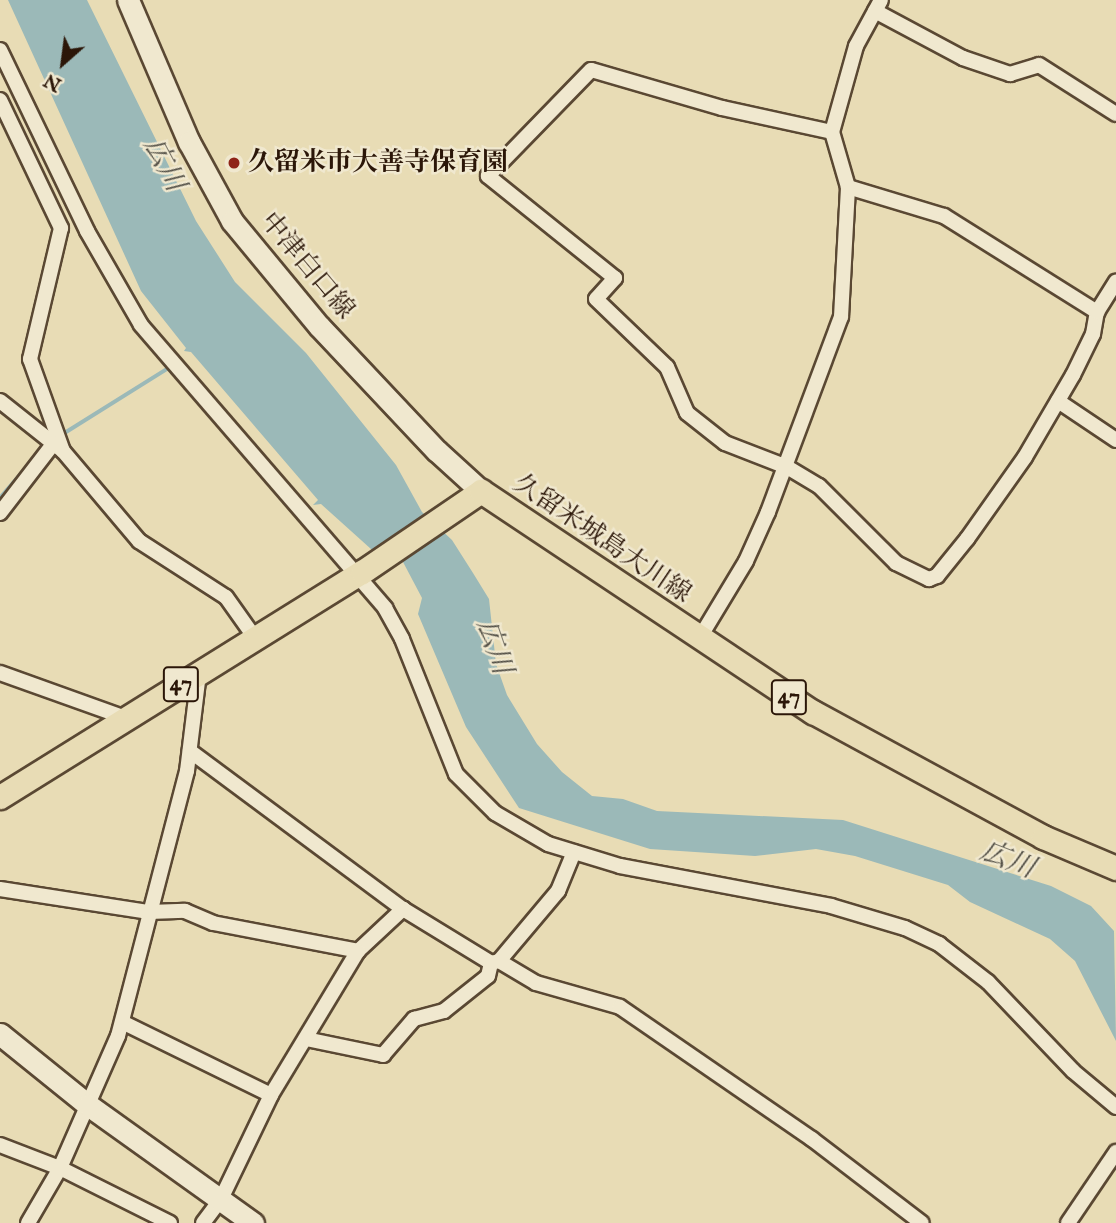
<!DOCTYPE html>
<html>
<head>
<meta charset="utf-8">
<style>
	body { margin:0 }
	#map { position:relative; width:1116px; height:1223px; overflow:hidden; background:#e8dcb5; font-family:"IM FELL English","Noto Serif JP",serif }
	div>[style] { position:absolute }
	.water>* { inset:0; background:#9bb9b8 }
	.stream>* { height:3.5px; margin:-1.75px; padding:0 1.75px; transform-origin:1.75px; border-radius:1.75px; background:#9bb9b8 }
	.roads { filter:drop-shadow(2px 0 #5a4833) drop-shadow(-2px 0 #5a4833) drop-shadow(0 2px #5a4833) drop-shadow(0 -2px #5a4833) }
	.street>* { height:14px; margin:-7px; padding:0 7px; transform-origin:7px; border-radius:7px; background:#f0e8cf }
	.secondary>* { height:21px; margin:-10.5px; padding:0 10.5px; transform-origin:10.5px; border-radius:10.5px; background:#f0e8cf }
	.primary>* { height:23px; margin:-11.5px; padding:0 11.5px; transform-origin:11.5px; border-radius:11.5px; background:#e8dcb5 }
	.dots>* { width:19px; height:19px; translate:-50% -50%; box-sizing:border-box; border:4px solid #f0e8cf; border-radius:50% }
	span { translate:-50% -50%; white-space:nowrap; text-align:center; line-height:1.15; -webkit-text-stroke:5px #f0e8cf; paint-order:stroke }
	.shield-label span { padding:2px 5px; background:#f0e8cf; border:2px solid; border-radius:5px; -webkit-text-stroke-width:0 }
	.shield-label { font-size:24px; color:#2b1608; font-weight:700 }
	.poi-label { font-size:26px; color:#2b1608; font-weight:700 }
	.left { translate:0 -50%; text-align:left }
	.street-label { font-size:26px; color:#2b1608 }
	.water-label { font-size:28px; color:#524f46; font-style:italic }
	.north { position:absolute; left:28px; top:28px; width:70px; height:70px; -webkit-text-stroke:5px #f0e8cf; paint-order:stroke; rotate:208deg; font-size:19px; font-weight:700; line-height:28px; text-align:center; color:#2b1608 }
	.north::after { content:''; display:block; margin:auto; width:24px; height:32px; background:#2b1608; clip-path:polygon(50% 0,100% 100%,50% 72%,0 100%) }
</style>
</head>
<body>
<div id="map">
	<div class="water">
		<div style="clip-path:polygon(8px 0,87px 0,196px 221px,235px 282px,306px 353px,396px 465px,422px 512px,452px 540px,473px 573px,489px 599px,496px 664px,507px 695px,537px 744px,562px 772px,592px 796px,623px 799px,657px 811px,843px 820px,1051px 886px,1091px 906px,1114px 931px,1116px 1041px,1075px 961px,1050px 939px,970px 902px,948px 885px,855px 856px,816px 849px,755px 856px,650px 849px,519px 808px,466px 727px,418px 614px,422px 598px,403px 562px,371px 549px,321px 504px,313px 505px,318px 500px,191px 352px,184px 351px,186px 348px,141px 291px)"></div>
	</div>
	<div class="stream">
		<div style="left:63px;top:434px;width:128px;rotate:-32deg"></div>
		<div style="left:0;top:498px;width:37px;rotate:-49deg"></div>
	</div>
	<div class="roads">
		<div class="street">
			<div style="left:875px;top:11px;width:100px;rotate:28.1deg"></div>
			<div style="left:963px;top:58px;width:50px;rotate:18.8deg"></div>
			<div style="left:1010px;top:74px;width:30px;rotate:-17deg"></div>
			<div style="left:1039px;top:65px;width:91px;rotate:32.5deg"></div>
			<div style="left:0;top:50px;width:201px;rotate:64.3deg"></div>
			<div style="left:87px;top:231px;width:108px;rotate:60.1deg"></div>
			<div style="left:141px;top:325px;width:374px;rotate:49.2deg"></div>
			<div style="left:385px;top:608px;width:35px;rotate:61deg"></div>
			<div style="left:402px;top:639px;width:145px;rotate:68.2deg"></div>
			<div style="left:456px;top:774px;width:55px;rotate:45deg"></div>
			<div style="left:495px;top:813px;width:61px;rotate:30.3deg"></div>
			<div style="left:548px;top:844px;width:75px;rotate:17deg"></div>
			<div style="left:620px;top:866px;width:215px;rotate:10.7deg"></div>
			<div style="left:831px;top:906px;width:77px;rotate:16.6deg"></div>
			<div style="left:905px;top:928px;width:38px;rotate:25deg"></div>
			<div style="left:939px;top:944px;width:62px;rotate:37.8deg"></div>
			<div style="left:988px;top:982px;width:123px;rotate:46.3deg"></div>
			<div style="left:1073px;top:1071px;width:56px;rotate:39.9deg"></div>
			<div style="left:0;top:100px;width:142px;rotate:64.5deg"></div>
			<div style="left:61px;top:228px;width:135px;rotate:103.3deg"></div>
			<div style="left:30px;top:359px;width:98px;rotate:70.3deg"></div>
			<div style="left:832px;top:132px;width:113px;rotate:-167.7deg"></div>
			<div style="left:722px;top:108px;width:136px;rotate:-163.8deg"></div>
			<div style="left:591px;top:70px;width:148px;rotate:134.2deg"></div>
			<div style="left:488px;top:176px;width:163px;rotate:38.8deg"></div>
			<div style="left:615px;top:278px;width:28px;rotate:132deg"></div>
			<div style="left:596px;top:299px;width:98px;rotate:43.8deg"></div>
			<div style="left:667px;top:367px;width:50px;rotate:66.5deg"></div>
			<div style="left:687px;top:413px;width:48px;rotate:38.3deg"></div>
			<div style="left:725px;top:443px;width:66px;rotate:21.2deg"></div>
			<div style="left:787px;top:467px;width:37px;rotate:31deg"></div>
			<div style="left:819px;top:486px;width:109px;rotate:45deg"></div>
			<div style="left:896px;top:563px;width:37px;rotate:26deg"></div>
			<div style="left:929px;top:579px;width:9px;rotate:-21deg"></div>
			<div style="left:937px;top:576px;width:48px;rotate:-51deg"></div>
			<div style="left:967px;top:539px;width:100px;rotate:-54.7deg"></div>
			<div style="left:1025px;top:457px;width:95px;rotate:-59.7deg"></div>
			<div style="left:1073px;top:375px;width:46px;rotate:-64deg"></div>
			<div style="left:1093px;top:334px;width:22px;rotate:-80deg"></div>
			<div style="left:1097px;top:312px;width:36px;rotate:-58deg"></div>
			<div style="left:848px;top:187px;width:100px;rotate:16.8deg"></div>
			<div style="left:944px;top:216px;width:181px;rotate:32.1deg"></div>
			<div style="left:0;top:401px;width:80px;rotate:38.4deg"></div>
			<div style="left:63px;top:451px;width:118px;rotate:49.8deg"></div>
			<div style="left:139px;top:541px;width:103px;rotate:32.8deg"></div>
			<div style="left:226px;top:597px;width:50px;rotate:54.7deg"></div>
			<div style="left:1058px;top:401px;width:70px;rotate:33.9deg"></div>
			<div style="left:0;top:513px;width:88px;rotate:-52.4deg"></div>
			<div style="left:699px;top:639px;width:91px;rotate:-58.9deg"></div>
			<div style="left:746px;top:561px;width:54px;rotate:-65.8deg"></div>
			<div style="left:768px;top:512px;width:208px;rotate:-69.5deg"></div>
			<div style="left:841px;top:317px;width:130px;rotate:-86.9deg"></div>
			<div style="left:848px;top:187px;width:57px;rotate:-106.2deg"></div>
			<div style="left:832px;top:132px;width:89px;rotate:-74.4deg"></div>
			<div style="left:856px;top:46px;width:52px;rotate:-61.5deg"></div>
			<div style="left:0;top:673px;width:134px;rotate:19.7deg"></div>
			<div style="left:190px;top:751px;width:265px;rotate:36.6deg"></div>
			<div style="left:0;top:889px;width:151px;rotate:8.8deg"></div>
			<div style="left:149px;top:912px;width:36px;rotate:-2deg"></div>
			<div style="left:185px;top:911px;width:30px;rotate:23deg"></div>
			<div style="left:213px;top:923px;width:148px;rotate:10.9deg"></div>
			<div style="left:358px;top:951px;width:62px;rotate:-43deg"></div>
			<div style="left:403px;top:909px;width:103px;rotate:31.5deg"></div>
			<div style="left:491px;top:963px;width:8px;rotate:-14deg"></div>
			<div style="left:499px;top:961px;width:92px;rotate:-49.9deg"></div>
			<div style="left:558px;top:891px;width:42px;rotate:-67.7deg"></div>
			<div style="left:499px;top:961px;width:43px;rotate:30.7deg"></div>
			<div style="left:536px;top:983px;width:87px;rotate:15.9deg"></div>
			<div style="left:620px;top:1007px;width:233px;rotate:34.5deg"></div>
			<div style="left:812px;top:1139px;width:138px;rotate:37.4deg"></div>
			<div style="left:122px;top:1022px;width:166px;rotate:26.1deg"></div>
			<div style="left:306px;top:1039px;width:79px;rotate:11.7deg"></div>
			<div style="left:383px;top:1055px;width:48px;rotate:-49.3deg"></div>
			<div style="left:414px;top:1019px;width:31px;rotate:-15deg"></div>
			<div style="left:444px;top:1011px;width:56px;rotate:-38.5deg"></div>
			<div style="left:488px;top:976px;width:13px;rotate:-77deg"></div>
			<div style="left:0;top:1145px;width:64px;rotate:21deg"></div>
			<div style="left:60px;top:1168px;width:123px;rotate:26.6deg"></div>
			<div style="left:28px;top:1223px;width:64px;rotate:-59.8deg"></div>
			<div style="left:60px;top:1168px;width:144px;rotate:-66.3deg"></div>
			<div style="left:118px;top:1036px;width:274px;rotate:-75.4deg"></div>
			<div style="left:187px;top:771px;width:99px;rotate:-83deg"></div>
			<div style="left:203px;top:1223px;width:30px;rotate:-53deg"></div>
			<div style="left:221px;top:1199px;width:115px;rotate:-64.3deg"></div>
			<div style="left:271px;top:1095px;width:168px;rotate:-58.9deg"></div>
			<div style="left:1068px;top:1223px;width:86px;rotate:-55.9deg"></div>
		</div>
		<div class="secondary">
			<div style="left:128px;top:0;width:155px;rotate:66.8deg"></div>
			<div style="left:189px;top:142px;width:90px;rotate:61.4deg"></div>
			<div style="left:232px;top:221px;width:136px;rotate:50.4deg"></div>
			<div style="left:319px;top:326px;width:172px;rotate:46.7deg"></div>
			<div style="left:437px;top:451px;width:59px;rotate:42.3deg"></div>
			<div style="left:0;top:1034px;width:113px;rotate:38.9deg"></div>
			<div style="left:88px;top:1105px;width:203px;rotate:35.6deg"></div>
		</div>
		<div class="primary">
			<div style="left:0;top:797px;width:426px;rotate:-31.9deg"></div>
			<div style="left:362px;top:572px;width:144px;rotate:-34.2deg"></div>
			<div style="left:481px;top:491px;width:399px;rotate:33.7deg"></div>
			<div style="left:813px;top:712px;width:262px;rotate:28.5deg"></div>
			<div style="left:1043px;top:837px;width:79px;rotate:23deg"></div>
		</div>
	</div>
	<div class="dots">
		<div style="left:234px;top:163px;background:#8f2418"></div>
	</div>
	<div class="shield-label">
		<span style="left:181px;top:684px">47</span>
		<span style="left:789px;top:697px">47</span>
	</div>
	<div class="poi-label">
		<span class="left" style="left:248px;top:163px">久留米市大善寺保育園</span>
	</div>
	<div class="street-label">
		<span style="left:307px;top:266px;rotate:50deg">中津白口線</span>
		<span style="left:602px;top:539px;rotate:34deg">久留米城島大川線</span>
	</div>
	<div class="water-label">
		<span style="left:163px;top:165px;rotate:62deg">広川</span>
		<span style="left:493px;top:647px;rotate:71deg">広川</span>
		<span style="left:1007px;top:861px;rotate:21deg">広川</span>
	</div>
	<div class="north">N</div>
</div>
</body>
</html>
